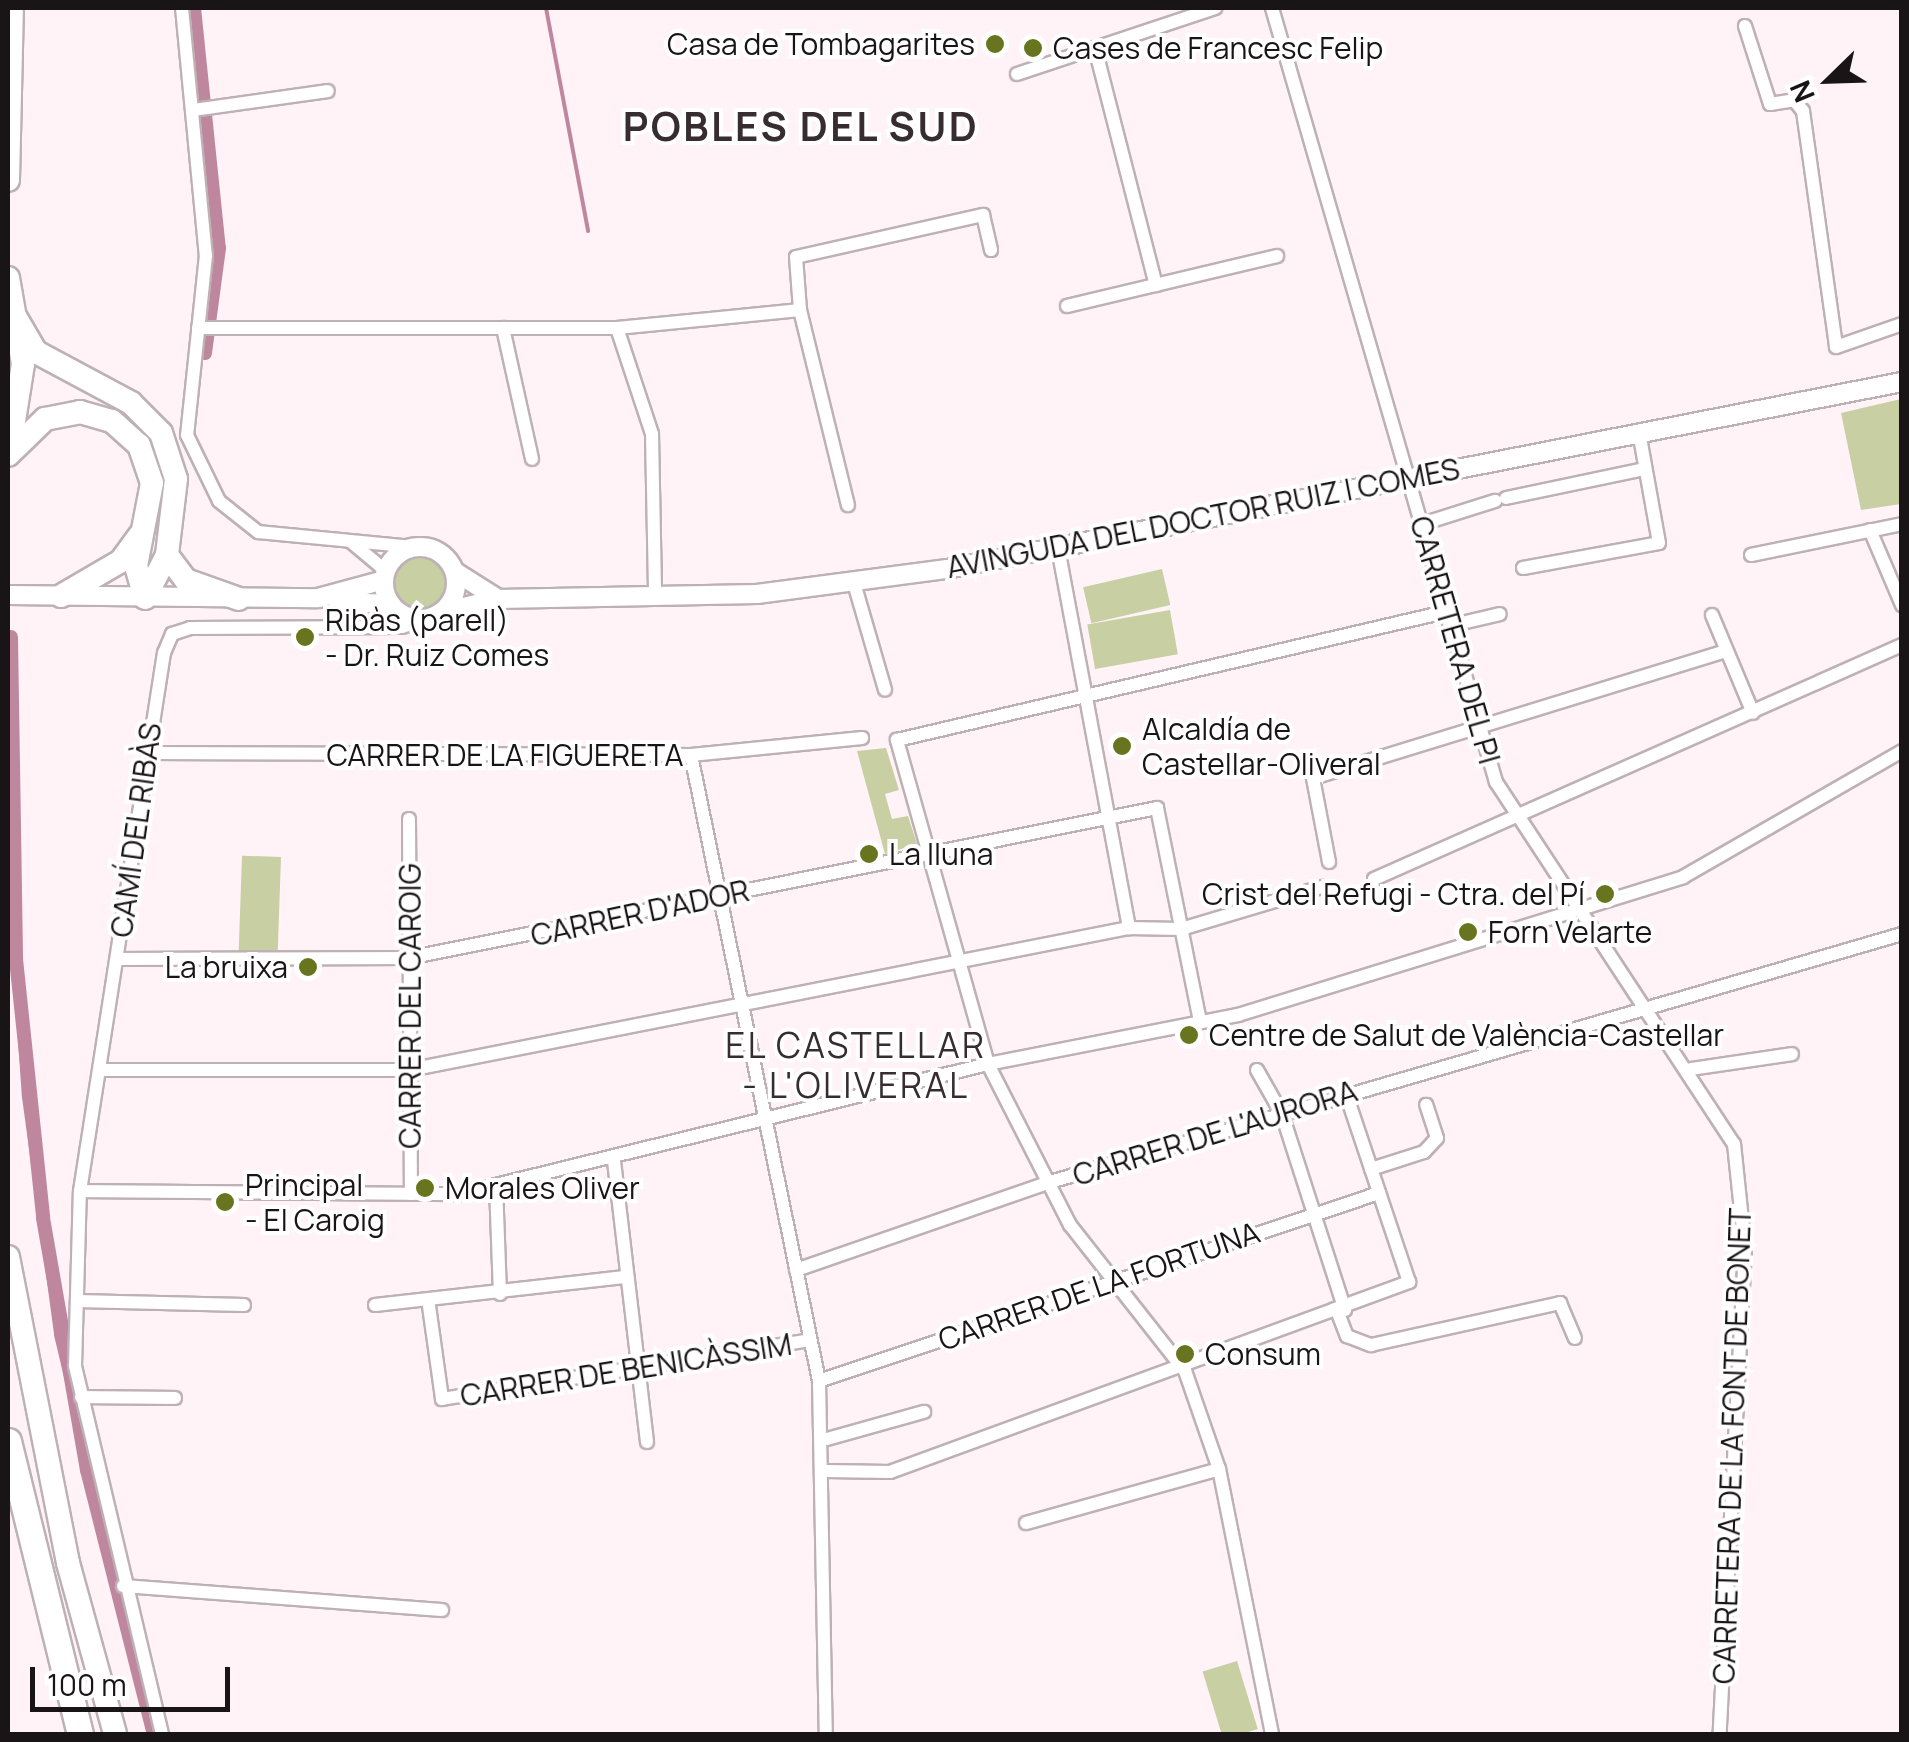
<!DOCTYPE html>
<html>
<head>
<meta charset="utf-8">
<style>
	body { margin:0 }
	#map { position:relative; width:1909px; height:1742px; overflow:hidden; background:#fff3f7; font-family:Manrope,sans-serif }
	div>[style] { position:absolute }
	.green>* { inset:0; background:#c7cfa3; transform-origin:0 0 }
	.round { border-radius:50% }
	.stream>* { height:4px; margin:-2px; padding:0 2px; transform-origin:2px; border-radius:2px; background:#bf879e }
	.canal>* { height:14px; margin:-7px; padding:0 7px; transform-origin:7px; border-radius:7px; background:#bf879e }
	.roads { filter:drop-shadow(2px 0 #beb1b6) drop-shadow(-2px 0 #beb1b6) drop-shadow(0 2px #beb1b6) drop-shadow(0 -2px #beb1b6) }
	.minor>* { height:12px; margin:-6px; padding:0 6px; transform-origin:6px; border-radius:6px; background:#fff }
	.tertiary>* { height:18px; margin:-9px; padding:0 9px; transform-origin:9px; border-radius:9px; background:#fff }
	.tertiary>.ring { margin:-9px; padding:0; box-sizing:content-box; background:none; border:18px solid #fff; border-radius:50% }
	.trunk>* { height:22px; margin:-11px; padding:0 11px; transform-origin:11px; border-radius:11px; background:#fff }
	.motorway>* { height:25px; margin:-12.5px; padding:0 12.5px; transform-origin:12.5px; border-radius:12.5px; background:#fff }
	.dots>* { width:28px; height:28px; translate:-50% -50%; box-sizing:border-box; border:5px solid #fff; border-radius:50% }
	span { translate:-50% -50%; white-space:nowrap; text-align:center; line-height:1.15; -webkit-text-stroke:8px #fff; paint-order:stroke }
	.poi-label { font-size:30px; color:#191416 }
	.right { translate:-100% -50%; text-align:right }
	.left { translate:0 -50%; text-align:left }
	.street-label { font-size:30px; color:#191416 }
	.quarter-label { font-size:35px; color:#372d31; letter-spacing:2.5px }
	.district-label { font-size:40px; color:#372d31; font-weight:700; letter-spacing:2.5px }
	.frame { position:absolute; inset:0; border:10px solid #191416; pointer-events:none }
	.north { position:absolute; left:1779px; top:30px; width:100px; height:100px; -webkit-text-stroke:8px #fff; paint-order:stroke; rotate:247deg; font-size:28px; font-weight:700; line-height:40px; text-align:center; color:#191416 }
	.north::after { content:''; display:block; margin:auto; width:35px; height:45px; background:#191416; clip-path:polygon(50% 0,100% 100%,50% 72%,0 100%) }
	.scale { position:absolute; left:30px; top:1667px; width:200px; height:45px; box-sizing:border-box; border:5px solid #191416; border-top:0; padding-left:12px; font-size:30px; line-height:35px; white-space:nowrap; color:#191416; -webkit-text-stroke:8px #fff; paint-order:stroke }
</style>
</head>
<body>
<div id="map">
	<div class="green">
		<div style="clip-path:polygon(1901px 399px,1901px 504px,1861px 510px,1841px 413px)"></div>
		<div class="round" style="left:394px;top:558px;width:52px;height:52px"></div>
		<div style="left:1162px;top:569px;width:37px;height:81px;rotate:77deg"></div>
		<div style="left:1170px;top:610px;width:45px;height:84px;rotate:80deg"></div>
		<div style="clip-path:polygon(886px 748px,899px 790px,885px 794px,892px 819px,908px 816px,917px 844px,885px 854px,857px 751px)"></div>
		<div style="left:281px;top:857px;width:96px;height:39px;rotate:92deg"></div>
		<div style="left:1237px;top:1661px;width:71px;height:36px;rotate:73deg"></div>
	</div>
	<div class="stream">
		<div style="left:546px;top:8px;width:227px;rotate:79.3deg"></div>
		<div style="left:8px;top:864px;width:234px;rotate:86.1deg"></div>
		<div style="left:24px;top:1097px;width:240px;rotate:82.3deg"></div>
		<div style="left:56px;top:1335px;width:410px;rotate:76.6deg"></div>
	</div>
	<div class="canal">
		<div style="left:194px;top:8px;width:241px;rotate:84.1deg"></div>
		<div style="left:219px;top:248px;width:106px;rotate:97.6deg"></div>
		<div style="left:11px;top:637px;width:322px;rotate:89.1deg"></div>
		<div style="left:16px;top:959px;width:260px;rotate:84deg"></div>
		<div style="left:43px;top:1218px;width:256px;rotate:80.1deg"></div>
		<div style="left:87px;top:1470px;width:272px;rotate:75.8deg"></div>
	</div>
	<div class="roads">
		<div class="minor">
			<div style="left:182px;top:8px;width:248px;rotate:84.5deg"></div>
			<div style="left:206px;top:255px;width:181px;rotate:96deg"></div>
			<div style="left:187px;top:435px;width:73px;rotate:64.1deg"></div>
			<div style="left:219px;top:501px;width:50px;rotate:38.5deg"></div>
			<div style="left:258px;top:532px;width:158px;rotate:5.5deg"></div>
			<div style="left:1272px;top:8px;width:806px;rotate:73.86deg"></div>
			<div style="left:1496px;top:782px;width:433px;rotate:56.7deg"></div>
			<div style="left:1734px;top:1144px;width:106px;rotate:84deg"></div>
			<div style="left:1745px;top:1249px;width:486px;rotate:93deg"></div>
			<div style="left:1745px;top:26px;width:82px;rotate:72.2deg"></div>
			<div style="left:1770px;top:104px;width:24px;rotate:-9deg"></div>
			<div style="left:1794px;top:100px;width:14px;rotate:51deg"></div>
			<div style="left:1803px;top:111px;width:238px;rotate:82deg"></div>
			<div style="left:1836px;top:347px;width:70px;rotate:-19.2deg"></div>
			<div style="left:1095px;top:48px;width:245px;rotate:75.6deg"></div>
			<div style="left:1017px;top:74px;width:209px;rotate:-18.4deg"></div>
			<div style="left:193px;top:110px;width:136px;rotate:-8deg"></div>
			<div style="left:1067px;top:306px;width:216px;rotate:-13.4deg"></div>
			<div style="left:800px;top:310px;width:53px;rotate:-94.3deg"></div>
			<div style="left:796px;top:257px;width:192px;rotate:-12.7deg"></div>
			<div style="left:983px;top:215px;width:36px;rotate:77deg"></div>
			<div style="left:198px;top:328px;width:419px"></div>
			<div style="left:617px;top:328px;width:184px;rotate:-5.6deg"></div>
			<div style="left:800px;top:310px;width:201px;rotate:76.2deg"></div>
			<div style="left:503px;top:328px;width:134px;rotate:77.5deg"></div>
			<div style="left:617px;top:328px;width:112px;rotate:71.7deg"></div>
			<div style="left:652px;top:434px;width:163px;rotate:88.9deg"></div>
			<div style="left:1506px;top:498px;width:142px;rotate:-11.8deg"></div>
			<div style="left:1422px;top:524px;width:77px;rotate:-17.5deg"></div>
			<div style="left:1870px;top:530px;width:82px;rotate:66.9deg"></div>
			<div style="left:350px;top:541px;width:47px;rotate:39.8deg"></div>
			<div style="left:1058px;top:548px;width:387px;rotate:79.4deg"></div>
			<div style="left:1751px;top:555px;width:154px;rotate:-11.6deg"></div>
			<div style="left:1523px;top:568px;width:138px;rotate:-10.4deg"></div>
			<div style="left:1659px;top:543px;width:113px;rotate:-100.2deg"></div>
			<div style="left:854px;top:583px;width:111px;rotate:73.8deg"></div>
			<div style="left:1712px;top:615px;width:106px;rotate:67.3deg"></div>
			<div style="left:1449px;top:626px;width:52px;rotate:-13.2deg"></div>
			<div style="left:147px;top:753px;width:544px;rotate:0.21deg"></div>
			<div style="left:691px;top:755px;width:172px;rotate:-5.7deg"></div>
			<div style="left:691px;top:755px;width:639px;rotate:78.44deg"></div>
			<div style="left:819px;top:1381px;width:353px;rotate:88.9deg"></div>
			<div style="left:409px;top:819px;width:375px;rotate:89.7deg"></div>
			<div style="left:1329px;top:862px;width:86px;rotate:-100.8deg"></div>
			<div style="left:1313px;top:778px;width:432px;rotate:-17.1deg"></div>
			<div style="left:1374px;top:879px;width:578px;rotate:-23.9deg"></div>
			<div style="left:117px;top:959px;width:291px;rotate:-0.2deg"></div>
			<div style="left:408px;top:958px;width:764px;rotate:-11.32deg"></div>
			<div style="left:1157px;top:808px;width:218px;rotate:78.6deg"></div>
			<div style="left:1691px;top:1069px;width:102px;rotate:-8.4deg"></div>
			<div style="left:102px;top:1070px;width:307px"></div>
			<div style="left:409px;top:1070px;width:734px;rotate:-11.16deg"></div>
			<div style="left:1129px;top:928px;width:52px;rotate:1.1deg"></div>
			<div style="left:1181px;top:929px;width:147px;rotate:-16.6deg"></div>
			<div style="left:1257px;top:1070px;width:51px;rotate:60.4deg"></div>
			<div style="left:1282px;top:1114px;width:206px;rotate:72.2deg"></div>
			<div style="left:614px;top:1161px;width:283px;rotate:83.3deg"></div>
			<div style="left:1371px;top:1169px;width:56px;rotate:-17.8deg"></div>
			<div style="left:1424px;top:1152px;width:19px;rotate:-47deg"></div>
			<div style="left:1437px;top:1138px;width:35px;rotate:-108deg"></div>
			<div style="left:496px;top:1185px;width:109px;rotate:87.9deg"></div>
			<div style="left:80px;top:1191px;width:379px;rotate:0.5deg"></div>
			<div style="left:459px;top:1194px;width:545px;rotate:-13.81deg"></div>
			<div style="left:988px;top:1064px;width:255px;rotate:-11.1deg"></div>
			<div style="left:1238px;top:1015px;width:466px;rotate:-17.2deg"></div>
			<div style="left:1683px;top:877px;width:253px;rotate:-29.9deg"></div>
			<div style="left:796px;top:1270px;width:269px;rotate:-19.1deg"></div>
			<div style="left:1050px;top:1182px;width:887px;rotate:-16.23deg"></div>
			<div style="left:77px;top:1301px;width:167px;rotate:1.4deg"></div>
			<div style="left:375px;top:1305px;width:251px;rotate:-6.4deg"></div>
			<div style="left:429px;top:1306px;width:94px;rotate:82deg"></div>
			<div style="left:442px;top:1399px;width:373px;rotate:-9.1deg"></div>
			<div style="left:1338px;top:1313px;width:25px;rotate:69deg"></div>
			<div style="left:1347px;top:1336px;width:26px;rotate:21deg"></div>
			<div style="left:1371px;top:1345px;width:194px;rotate:-12.5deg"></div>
			<div style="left:1560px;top:1303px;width:38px;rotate:67deg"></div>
			<div style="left:819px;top:1381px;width:591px;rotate:-18.56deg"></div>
			<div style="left:81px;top:1397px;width:94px;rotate:0.6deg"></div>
			<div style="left:827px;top:1439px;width:101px;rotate:-15.6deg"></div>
			<div style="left:826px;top:1471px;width:64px;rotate:0.9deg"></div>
			<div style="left:890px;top:1472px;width:553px;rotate:-20.11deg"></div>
			<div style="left:1409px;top:1282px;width:198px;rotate:-108.5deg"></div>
			<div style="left:1026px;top:1523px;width:200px;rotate:-15.6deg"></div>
			<div style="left:123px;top:1586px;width:320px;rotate:4.3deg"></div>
			<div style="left:162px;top:1734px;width:378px;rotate:-103.3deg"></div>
			<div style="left:75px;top:1366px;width:175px;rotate:-88.4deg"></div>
			<div style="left:80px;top:1191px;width:545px;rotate:-81.13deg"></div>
			<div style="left:164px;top:653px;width:21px;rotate:-67deg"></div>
			<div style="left:172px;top:634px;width:19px;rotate:-18deg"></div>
			<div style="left:190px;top:628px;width:212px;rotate:-0.3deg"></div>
			<div style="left:402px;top:627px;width:24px;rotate:-19deg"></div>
			<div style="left:1272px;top:1734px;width:270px;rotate:-101.3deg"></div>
			<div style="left:1219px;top:1469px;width:104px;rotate:-109.1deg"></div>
			<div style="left:1185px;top:1371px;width:186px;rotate:-128.2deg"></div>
			<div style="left:1070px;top:1225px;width:181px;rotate:-117deg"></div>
			<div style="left:988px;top:1064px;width:337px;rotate:-105.7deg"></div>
			<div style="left:897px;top:740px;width:563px;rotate:-13.15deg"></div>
		</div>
		<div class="tertiary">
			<div class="ring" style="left:384px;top:547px;width:54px;height:54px"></div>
			<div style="left:454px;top:571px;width:52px;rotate:32.5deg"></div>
			<div style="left:8px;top:595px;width:310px;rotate:0.6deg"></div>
			<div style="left:318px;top:598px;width:68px;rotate:-15.3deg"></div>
			<div style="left:338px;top:602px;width:53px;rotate:2.2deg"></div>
			<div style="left:442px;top:612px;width:57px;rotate:-13.1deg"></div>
			<div style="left:498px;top:599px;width:259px;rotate:-1.1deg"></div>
			<div style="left:757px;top:594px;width:192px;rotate:-7.5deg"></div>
			<div style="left:947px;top:569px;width:973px;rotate:-11.08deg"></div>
		</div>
		<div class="trunk">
			<div style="left:8px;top:180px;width:172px;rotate:-88.7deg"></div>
			<div style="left:8px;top:278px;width:87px;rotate:80.1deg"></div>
			<div style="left:23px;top:364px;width:83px;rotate:99deg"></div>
			<div style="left:12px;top:311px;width:48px;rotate:59.7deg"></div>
			<div style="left:36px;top:352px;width:108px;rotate:28.2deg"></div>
			<div style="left:131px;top:403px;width:42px;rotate:45deg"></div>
			<div style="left:161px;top:433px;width:48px;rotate:71.9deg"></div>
			<div style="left:176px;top:479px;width:77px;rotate:96.8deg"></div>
			<div style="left:167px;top:555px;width:48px;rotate:117.1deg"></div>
			<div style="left:8px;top:455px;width:52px;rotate:-44.2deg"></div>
			<div style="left:45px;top:419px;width:36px;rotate:-11deg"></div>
			<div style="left:80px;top:412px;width:33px;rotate:16deg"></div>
			<div style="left:112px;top:421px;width:36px;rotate:42deg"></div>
			<div style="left:139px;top:445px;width:40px;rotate:71.1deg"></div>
			<div style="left:152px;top:483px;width:85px;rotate:100.9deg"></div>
			<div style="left:136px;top:566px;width:33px;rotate:74deg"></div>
			<div style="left:167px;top:555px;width:31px;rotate:53deg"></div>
			<div style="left:186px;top:580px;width:56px;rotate:19.7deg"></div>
			<div style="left:61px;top:596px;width:69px;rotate:-30.3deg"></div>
			<div style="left:121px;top:561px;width:31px;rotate:-54deg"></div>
			<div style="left:8px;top:1257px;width:312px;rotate:78.9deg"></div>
			<div style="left:68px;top:1563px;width:177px;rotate:74.6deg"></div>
		</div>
		<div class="motorway">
			<div style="left:8px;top:1441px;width:302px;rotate:76.2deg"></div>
		</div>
	</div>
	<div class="dots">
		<div style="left:995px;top:44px;background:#69741e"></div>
		<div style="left:1033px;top:48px;background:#69741e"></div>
		<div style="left:305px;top:637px;background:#69741e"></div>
		<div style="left:1122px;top:746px;background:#69741e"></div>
		<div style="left:869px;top:854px;background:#69741e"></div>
		<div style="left:1605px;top:894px;background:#69741e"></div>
		<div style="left:1468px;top:932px;background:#69741e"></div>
		<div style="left:308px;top:967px;background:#69741e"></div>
		<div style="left:1189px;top:1035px;background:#69741e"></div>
		<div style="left:425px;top:1188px;background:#69741e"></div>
		<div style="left:225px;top:1202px;background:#69741e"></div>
		<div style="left:1185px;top:1354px;background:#69741e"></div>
	</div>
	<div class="poi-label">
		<span class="right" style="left:975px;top:44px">Casa de Tombagarites</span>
		<span class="left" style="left:1053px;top:48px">Cases de Francesc Felip</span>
		<span class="left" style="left:325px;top:637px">Ribàs (parell)<br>- Dr. Ruiz Comes</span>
		<span class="left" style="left:1142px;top:746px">Alcaldía de<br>Castellar-Oliveral</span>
		<span class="left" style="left:889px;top:854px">La lluna</span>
		<span class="right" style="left:1585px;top:894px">Crist del Refugi - Ctra. del Pí</span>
		<span class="left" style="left:1488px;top:932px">Forn Velarte</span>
		<span class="right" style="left:288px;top:967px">La bruixa</span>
		<span class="left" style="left:1209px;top:1035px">Centre de Salut de València-Castellar</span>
		<span class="left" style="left:245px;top:1202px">Principal<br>- El Caroig</span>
		<span class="left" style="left:445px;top:1188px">Morales Oliver</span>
		<span class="left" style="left:1205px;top:1354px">Consum</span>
	</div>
	<div class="street-label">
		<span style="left:1203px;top:518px;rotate:-11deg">AVINGUDA DEL DOCTOR RUIZ I COMES</span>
		<span style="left:1455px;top:640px;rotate:74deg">CARRETERA DEL PI</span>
		<span style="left:505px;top:755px">CARRER DE LA FIGUERETA</span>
		<span style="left:136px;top:830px;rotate:-82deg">CAMÍ DEL RIBÀS</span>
		<span style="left:640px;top:913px;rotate:-12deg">CARRER D'ADOR</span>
		<span style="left:410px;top:1006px;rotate:-90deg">CARRER DEL CAROIG</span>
		<span style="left:1215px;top:1133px;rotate:-17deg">CARRER DE L'AURORA</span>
		<span style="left:1099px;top:1286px;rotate:-19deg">CARRER DE LA FORTUNA</span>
		<span style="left:626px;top:1370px;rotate:-9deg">CARRER DE BENICÀSSIM</span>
		<span style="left:1732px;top:1446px;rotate:-88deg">CARRETERA DE LA FONT DE BONET</span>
	</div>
	<div class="quarter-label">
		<span style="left:856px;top:1065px">EL CASTELLAR<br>- L'OLIVERAL</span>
	</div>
	<div class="district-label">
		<span style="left:801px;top:126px">POBLES DEL SUD</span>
	</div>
	<div class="frame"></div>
	<div class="north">N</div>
	<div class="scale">100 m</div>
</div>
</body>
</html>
